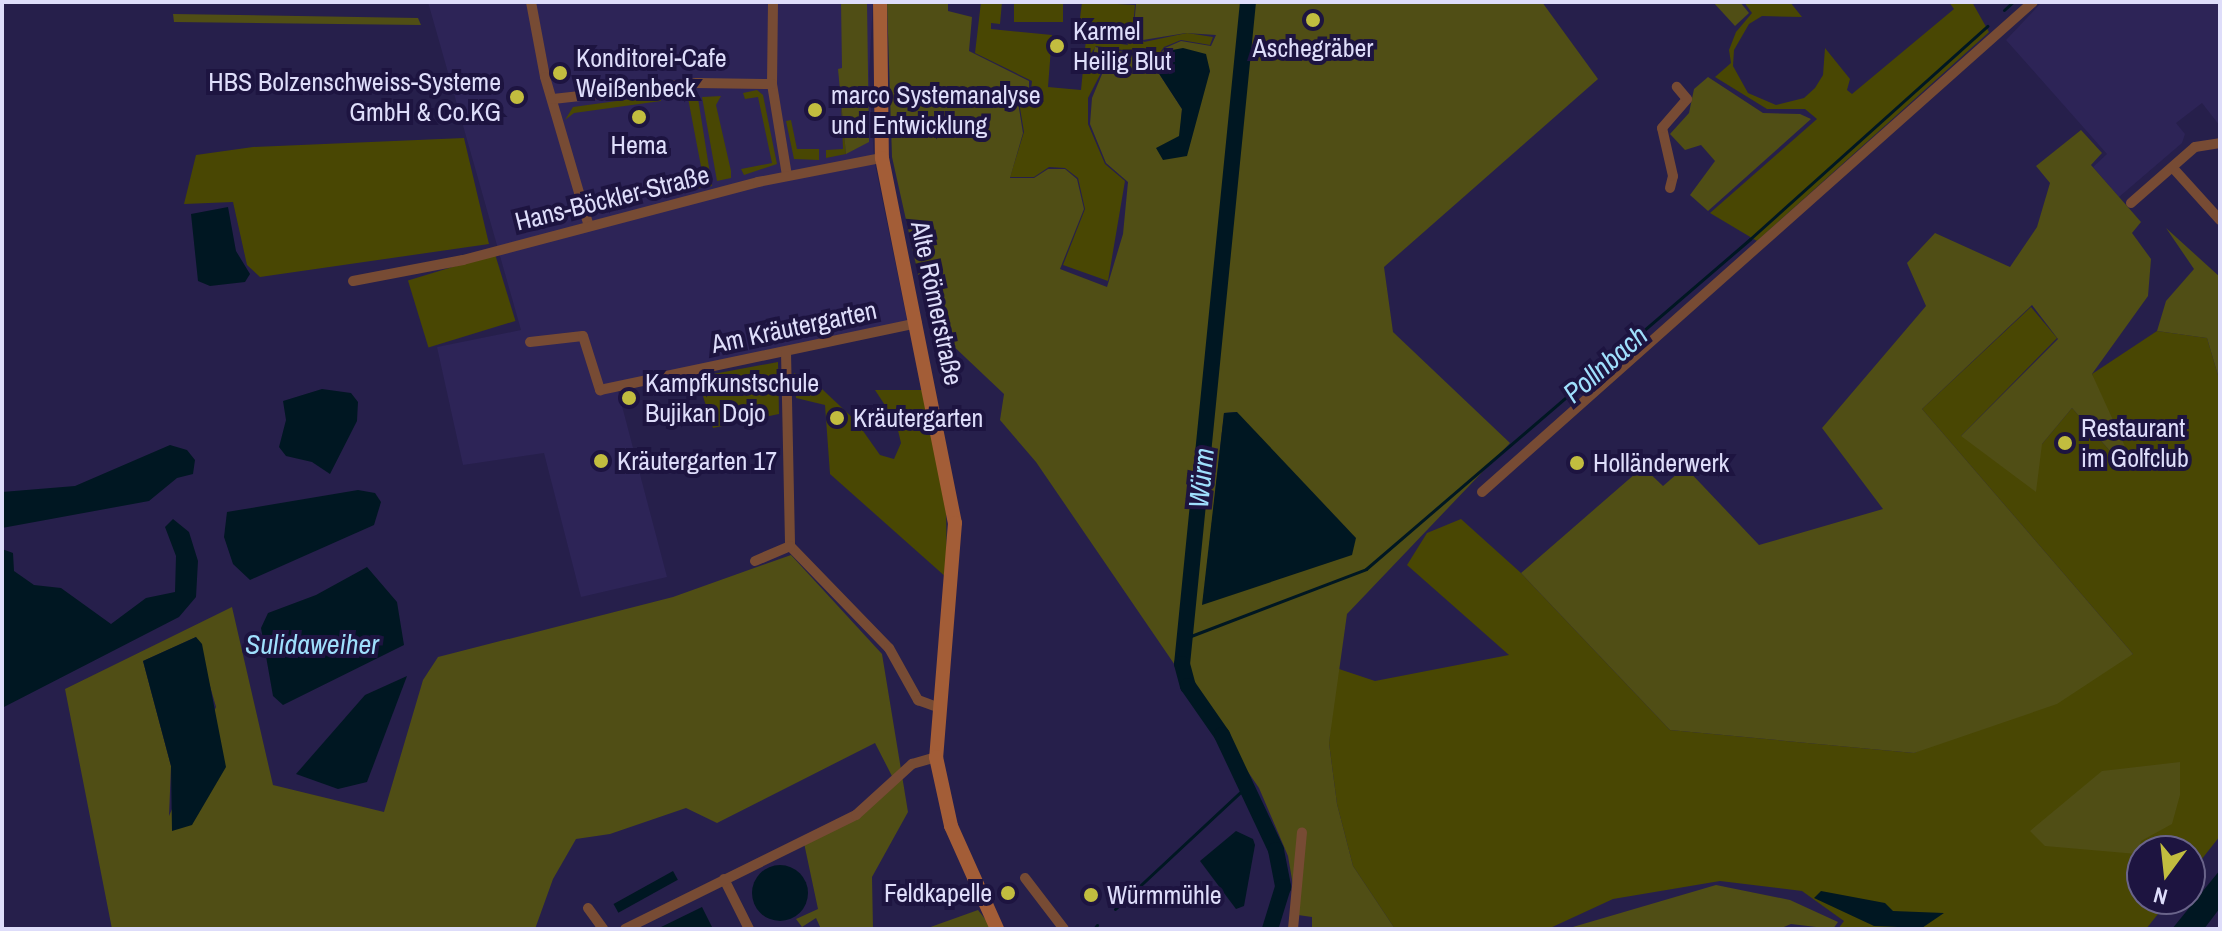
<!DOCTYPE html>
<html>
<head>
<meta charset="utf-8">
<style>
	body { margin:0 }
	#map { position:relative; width:2222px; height:931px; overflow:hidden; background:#261f4b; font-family:"Archivo Narrow",sans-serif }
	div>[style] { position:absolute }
	.built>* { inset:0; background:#2d2457 }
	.green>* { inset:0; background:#494703; transform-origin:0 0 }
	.forest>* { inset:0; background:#504e15 }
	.water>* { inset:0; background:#001722; transform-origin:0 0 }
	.round { border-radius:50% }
	.stream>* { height:3px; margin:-1.5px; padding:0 1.5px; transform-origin:1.5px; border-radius:1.5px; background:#001722 }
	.river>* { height:16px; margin:-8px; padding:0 8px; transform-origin:8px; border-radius:8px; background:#001722 }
	.minor>* { height:10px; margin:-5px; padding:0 5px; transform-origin:5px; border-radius:5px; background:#774b34 }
	.secondary>* { height:14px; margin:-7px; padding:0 7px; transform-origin:7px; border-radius:7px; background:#a35d37 }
	.dots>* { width:22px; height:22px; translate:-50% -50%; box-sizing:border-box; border:4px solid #1d1440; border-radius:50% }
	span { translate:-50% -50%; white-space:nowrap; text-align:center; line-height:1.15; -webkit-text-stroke:8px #1d1440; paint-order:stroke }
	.poi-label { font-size:26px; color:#deddfa }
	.left { translate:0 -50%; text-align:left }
	.right { translate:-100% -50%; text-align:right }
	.street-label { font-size:26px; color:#deddfa }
	.water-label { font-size:28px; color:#9fdffc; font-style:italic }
	.frame { position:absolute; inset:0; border:4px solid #deddfa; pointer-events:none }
	.north { position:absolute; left:2126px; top:835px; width:80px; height:80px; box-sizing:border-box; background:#1d1440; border:2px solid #6a648a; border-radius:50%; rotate:195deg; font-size:22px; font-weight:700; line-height:32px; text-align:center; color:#deddfa }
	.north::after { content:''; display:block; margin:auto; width:28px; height:36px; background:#c2bd3f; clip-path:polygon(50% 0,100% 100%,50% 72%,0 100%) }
</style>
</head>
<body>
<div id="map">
	<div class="built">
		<div style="clip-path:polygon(428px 2px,873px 2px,869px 75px,874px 159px,908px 325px,617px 387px,667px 577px,581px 597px,544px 453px,463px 465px,437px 347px,521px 330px)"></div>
		<div style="clip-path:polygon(2042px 2px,2220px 2px,2220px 126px,2202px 103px,2176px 123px,2185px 134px,2182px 143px,2119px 197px,2093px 167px,2107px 154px,2006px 40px)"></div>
	</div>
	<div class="green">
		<div style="clip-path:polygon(981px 2px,1002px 2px,1000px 24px,991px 23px,991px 29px,1052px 35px,1048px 87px,1081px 90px,1086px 39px,1128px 45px,1124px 33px,1079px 26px,1082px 2px,1135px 5px,1133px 28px,1144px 42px,1187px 33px,1213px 37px,1210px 45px,1181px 40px,1164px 47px,1151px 66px,1130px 51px,1096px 46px,1092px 52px,1091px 61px,1104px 67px,1088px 98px,1088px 124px,1105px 164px,1125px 181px,1108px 281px,1063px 265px,1085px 209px,1078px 178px,1065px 168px,1049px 167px,1034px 177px,1010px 177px,1024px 132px,1018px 96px,1031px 90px,1032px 81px,975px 53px)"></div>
		<div style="left:1014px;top:2px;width:49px;height:20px"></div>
		<div style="clip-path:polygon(1744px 2px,1790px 2px,1802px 17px,1762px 16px,1749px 24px,1734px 50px,1733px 66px,1748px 93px,1776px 105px,1804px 98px,1815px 88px,1823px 75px,1825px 48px,1850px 79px,1847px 90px,1852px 94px,1954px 9px,1949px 2px,1972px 2px,1989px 32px,1757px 241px,1710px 213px,1817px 119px,1805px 109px,1767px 109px,1715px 77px,1731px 63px,1729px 50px,1736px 32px,1752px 13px)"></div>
		<div style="clip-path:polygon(757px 90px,763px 95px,777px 164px,744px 175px,741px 169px,772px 163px,758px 97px,745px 99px,743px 93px)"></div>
		<div style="clip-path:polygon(697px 92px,712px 186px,684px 191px,704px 184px,703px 177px,688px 98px,673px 99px,672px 94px)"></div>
		<div style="clip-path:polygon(661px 95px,661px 101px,574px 113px,565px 120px,573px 107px)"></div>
		<div style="clip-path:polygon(721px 96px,716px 105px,731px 171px,731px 178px,717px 181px,702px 97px)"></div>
		<div style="clip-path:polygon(841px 102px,846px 154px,826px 158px,826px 150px,843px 149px)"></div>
		<div style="clip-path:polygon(791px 120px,797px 149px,819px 149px,819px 160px,794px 159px,786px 121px)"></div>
		<div style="clip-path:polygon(464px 138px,489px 244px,260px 277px,247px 265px,233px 202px,184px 204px,196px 155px,253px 147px)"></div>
		<div style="left:495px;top:254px;width:70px;height:91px;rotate:73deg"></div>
		<div style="clip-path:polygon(2031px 307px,2057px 338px,1961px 436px,2042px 444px,2072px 408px,2118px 460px,2092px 374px,2157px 331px,2207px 338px,2220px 382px,2220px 836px,2190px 874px,2190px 851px,2142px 851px,2142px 899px,2170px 899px,2146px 929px,1838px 929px,1844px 921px,1802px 891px,1720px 881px,1613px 899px,1548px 929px,1395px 929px,1353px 866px,1337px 804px,1329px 743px,1336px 668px,1375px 681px,1509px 655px,1407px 565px,1427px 533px,1461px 519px,1521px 573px,1670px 730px,1914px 753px,2133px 654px,1922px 409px)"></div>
		<div style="clip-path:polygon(778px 362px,779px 414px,713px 428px,697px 377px)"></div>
		<div style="clip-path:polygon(794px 373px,822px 389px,856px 421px,880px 455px,894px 459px,901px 443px,896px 422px,875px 390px,922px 390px,946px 503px,947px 578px,830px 474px,825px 405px,796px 398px)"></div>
	</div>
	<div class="forest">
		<div style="clip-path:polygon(841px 2px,867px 2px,869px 142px,846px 154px,838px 69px,842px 68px)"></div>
		<div style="clip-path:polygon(evenodd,887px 2px,948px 2px,948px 11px,972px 17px,969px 51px,1029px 81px,1029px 89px,1017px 96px,1023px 133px,1010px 178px,1034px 178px,1048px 169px,1065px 169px,1077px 179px,1084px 209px,1060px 269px,1107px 287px,1123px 234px,1128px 182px,1106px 163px,1090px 124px,1092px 98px,1105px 67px,1092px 60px,1095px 47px,1129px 53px,1151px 67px,1165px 48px,1181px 41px,1211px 46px,1216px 35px,1186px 33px,1143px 40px,1134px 26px,1136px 4px,1117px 2px,1542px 2px,1598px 79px,1384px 267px,1393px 332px,1510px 443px,1347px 614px,1329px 743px,1337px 804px,1353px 866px,1395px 929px,1312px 929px,1312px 917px,1298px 915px,1288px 856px,1259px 788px,1036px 462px,1000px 420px,1004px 394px,929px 323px,892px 157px,887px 2px,1156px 69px,1210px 71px,1180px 136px,1182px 109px,1156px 69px,887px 2px,1237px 412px,1203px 604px,1224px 413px,1237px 412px)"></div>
		<div style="clip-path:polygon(1713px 2px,1740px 2px,1749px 13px,1735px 26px)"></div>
		<div style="clip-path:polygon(173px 14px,418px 18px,421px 25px,174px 22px)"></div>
		<div style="clip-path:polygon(1708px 77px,1763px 113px,1800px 114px,1811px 119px,1708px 211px,1690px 195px,1715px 161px,1701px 145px,1685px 150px,1670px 134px,1689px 113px,1694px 89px)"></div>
		<div style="clip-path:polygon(2081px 130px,2102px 153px,2091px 165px,2141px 222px,2132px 233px,2151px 259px,2148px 296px,2092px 374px,2128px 453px,2118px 460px,2072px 408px,2042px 444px,2036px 492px,1961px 436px,2058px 339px,2032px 305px,1922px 409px,2133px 654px,2057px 704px,1914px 753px,1670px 730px,1521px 573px,1643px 467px,1663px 486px,1685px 467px,1759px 545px,1883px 509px,1822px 428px,1926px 306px,1907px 263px,1935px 233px,2010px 267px,2037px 227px,2050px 183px,2036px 166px)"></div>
		<div style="clip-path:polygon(2166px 228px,2220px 277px,2220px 382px,2207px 338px,2157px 331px,2166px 301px,2194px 269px)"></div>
		<div style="clip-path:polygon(evenodd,791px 555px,882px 654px,908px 812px,872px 877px,873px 929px,821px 929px,816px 918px,802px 927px,796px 919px,818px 909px,804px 843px,856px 815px,894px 780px,875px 743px,717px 823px,686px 808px,610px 834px,576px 839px,553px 879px,535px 929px,112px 929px,65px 689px,232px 607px,273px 785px,384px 812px,423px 680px,438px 657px,673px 597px,791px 555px,196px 637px,216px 707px,169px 816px,171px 766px,143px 661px,196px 637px)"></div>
		<div style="clip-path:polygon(2180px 762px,2180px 795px,2172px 824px,2141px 841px,2137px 854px,2045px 846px,2030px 831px,2102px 771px)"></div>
		<div style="clip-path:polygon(1716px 885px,1790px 900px,1838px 922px,1833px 929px,1791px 924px,1779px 929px,1566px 929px)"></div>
		<div style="clip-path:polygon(978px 910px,993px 929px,925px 929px)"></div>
	</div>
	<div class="water">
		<div style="clip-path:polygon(1183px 48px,1206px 54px,1210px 71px,1187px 156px,1163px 160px,1156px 148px,1179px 136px,1182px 109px,1156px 69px,1167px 51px)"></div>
		<div style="clip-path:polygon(228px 207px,236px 251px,250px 274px,245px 282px,210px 286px,198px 281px,191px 214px)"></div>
		<div style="clip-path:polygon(322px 389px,351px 393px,358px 402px,357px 421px,330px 474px,312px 462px,286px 456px,279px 447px,286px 420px,283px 401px)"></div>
		<div style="clip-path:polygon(1237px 412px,1356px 538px,1352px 555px,1202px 605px,1224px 413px)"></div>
		<div style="clip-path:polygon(170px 445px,187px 450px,195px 460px,193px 474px,177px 478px,149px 501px,2px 528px,2px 492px,75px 486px)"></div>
		<div style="clip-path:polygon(358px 490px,375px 493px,381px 502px,374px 525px,250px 580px,233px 564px,224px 537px,227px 512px)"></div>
		<div style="clip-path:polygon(173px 519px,189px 532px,198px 561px,196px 597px,179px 617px,2px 708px,2px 549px,13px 553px,14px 571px,34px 585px,61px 588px,111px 624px,146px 598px,175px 592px,176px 556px,165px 527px)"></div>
		<div style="clip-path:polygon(367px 567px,397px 602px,404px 645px,283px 705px,273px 696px,261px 628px,268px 613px,316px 595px)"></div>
		<div style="clip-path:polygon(196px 637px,202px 644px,226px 767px,192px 825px,172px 831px,171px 766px,143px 661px)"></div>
		<div style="clip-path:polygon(407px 676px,367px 782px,338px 789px,296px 774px,365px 695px)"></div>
		<div style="clip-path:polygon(1236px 831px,1253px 839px,1255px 845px,1244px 906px,1236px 909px,1200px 861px)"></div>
		<div class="round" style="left:752px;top:865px;width:56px;height:56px"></div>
		<div style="clip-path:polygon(2220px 870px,2220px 908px,2204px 929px,2172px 929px)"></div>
		<div style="left:673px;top:871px;width:10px;height:68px;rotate:61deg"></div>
		<div style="clip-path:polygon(1821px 891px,1885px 903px,1893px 911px,1944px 913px,1922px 928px,1874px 926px,1814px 898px)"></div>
		<div style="clip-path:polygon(702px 907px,713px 929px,657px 929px)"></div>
	</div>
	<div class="stream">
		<div style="left:2004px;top:10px;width:12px;rotate:-42deg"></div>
		<div style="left:1183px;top:639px;width:196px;rotate:-20.9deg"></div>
		<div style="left:1366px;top:569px;width:506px;rotate:-40.67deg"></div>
		<div style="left:1750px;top:239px;width:319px;rotate:-41.9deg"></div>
		<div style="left:1115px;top:909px;width:179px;rotate:-43deg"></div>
		<div style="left:1094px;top:929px;width:5px;rotate:-53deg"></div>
	</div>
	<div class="river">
		<div style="left:1248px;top:2px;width:665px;rotate:95.69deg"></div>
		<div style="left:1182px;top:664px;width:23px;rotate:75deg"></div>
		<div style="left:1188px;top:686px;width:60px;rotate:55.2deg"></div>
		<div style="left:1222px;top:735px;width:127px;rotate:64.8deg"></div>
		<div style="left:1276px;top:850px;width:38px;rotate:79deg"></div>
		<div style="left:1283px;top:887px;width:44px;rotate:107.2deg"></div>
	</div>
	<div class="minor">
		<div style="left:531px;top:2px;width:76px;rotate:79.4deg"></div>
		<div style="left:545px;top:77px;width:152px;rotate:73.6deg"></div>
		<div style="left:773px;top:2px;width:82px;rotate:90.7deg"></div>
		<div style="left:772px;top:84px;width:93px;rotate:80.7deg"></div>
		<div style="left:553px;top:99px;width:145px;rotate:-6.3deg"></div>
		<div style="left:697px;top:83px;width:75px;rotate:0.8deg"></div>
		<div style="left:2173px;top:168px;width:70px;rotate:47.9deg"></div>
		<div style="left:1670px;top:188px;width:12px;rotate:-76deg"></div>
		<div style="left:1673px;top:176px;width:49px;rotate:-102.9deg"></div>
		<div style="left:1662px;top:128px;width:38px;rotate:-49deg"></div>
		<div style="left:1687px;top:99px;width:16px;rotate:-130deg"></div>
		<div style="left:2131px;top:203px;width:85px;rotate:-41.2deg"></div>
		<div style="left:2195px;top:147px;width:25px;rotate:-9deg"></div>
		<div style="left:353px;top:281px;width:112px;rotate:-10.8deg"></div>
		<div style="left:463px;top:260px;width:305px;rotate:-14.8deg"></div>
		<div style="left:758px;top:182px;width:126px;rotate:-11deg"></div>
		<div style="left:530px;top:342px;width:53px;rotate:-6.5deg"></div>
		<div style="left:583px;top:336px;width:57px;rotate:72.5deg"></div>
		<div style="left:600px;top:390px;width:324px;rotate:-11.9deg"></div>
		<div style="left:786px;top:352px;width:194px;rotate:88.8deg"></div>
		<div style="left:790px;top:546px;width:142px;rotate:45.9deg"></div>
		<div style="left:889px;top:648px;width:60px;rotate:60.9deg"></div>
		<div style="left:918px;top:700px;width:20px;rotate:20deg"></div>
		<div style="left:1482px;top:492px;width:737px;rotate:-41.65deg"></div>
		<div style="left:755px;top:561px;width:38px;rotate:-23deg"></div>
		<div style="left:1025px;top:878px;width:64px;rotate:52.6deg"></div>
		<div style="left:724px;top:879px;width:56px;rotate:63.4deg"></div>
		<div style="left:588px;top:908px;width:26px;rotate:54deg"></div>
		<div style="left:625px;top:929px;width:258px;rotate:-26.3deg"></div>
		<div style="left:856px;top:815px;width:76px;rotate:-42.3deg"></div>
		<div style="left:912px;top:764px;width:25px;rotate:-16deg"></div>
		<div style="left:1293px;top:929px;width:97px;rotate:-84.7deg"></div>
	</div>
	<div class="secondary">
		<div style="left:880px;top:2px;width:156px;rotate:89.3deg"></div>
		<div style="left:882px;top:158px;width:372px;rotate:78.7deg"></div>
		<div style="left:955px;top:523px;width:235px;rotate:94.6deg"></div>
		<div style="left:936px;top:757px;width:71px;rotate:77.7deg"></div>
		<div style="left:951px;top:826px;width:113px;rotate:65.9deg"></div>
	</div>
	<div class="dots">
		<div style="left:1313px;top:20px;background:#c2bd3f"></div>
		<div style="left:1057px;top:46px;background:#c2bd3f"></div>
		<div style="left:560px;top:73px;background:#c2bd3f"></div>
		<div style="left:517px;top:97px;background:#c2bd3f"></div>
		<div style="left:815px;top:110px;background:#c2bd3f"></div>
		<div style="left:639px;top:117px;background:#c2bd3f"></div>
		<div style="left:629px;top:398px;background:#c2bd3f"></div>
		<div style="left:837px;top:418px;background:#c2bd3f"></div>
		<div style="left:2065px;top:443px;background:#c2bd3f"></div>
		<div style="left:601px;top:461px;background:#c2bd3f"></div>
		<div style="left:1577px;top:463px;background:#c2bd3f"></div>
		<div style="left:1008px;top:893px;background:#c2bd3f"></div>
		<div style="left:1091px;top:895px;background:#c2bd3f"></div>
	</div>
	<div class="poi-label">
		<span class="left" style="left:1073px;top:46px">Karmel<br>Heilig Blut</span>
		<span style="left:1313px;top:48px">Aschegräber</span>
		<span class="left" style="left:576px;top:73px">Konditorei-Cafe<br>Weißenbeck</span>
		<span class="right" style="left:501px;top:97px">HBS Bolzenschweiss-Systeme<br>GmbH &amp; Co.KG</span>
		<span class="left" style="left:831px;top:110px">marco Systemanalyse<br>und Entwicklung</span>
		<span style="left:639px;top:145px">Hema</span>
		<span class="left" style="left:645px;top:398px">Kampfkunstschule<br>Bujikan Dojo</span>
		<span class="left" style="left:853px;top:418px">Kräutergarten</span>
		<span class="left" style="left:2081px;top:443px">Restaurant<br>im Golfclub</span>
		<span class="left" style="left:617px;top:461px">Kräutergarten 17</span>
		<span class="left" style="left:1593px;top:463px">Holländerwerk</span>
		<span class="right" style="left:992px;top:893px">Feldkapelle</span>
		<span class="left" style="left:1107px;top:895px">Würmmühle</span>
	</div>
	<div class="street-label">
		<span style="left:612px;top:198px;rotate:-14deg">Hans-Böckler-Straße</span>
		<span style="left:937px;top:303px;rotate:78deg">Alte Römerstraße</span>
		<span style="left:794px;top:327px;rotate:-12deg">Am Kräutergarten</span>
	</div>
	<div class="water-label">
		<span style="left:1605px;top:364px;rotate:-41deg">Pollnbach</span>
		<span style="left:1201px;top:478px;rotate:-84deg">Würm</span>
		<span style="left:312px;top:644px">Sulidaweiher</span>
	</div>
	<div class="frame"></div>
	<div class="north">N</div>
</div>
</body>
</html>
